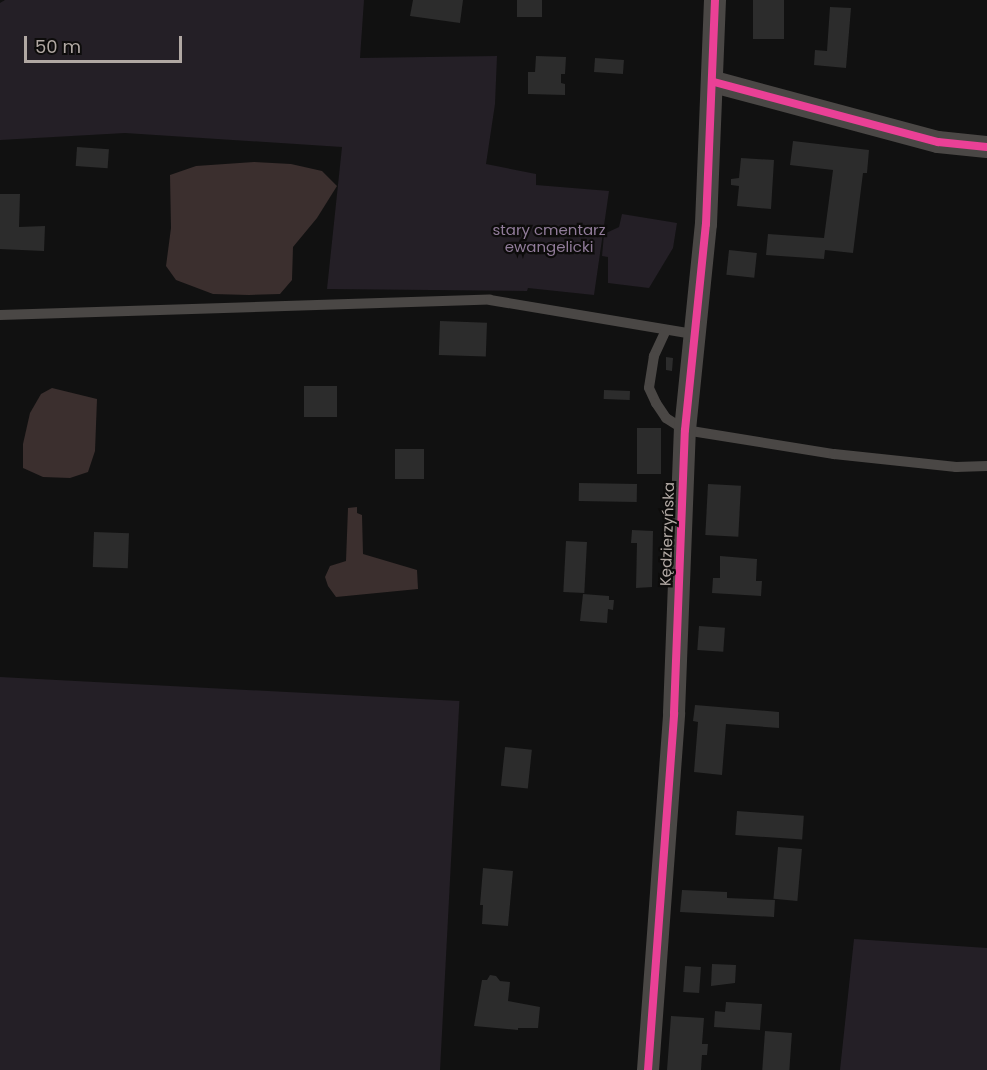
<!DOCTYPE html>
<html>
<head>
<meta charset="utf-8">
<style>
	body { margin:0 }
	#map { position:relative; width:987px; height:1070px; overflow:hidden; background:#111; font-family:Poppins,sans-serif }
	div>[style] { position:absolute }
	.green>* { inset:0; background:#241f26; transform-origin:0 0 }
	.water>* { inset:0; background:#3b2f2e }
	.building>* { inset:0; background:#2c2c2c; transform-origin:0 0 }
	.lane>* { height:10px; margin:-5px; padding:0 5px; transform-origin:5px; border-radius:5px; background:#4a4745 }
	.street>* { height:22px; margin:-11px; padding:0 11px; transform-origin:11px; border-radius:11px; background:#4a4745 }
	.cycleway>* { height:8px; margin:-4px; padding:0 4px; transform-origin:4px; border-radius:4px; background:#ea4096 }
	span { translate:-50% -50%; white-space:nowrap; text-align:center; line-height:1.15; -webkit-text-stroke:4.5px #0d0c0b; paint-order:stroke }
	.park-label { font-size:15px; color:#917c9a }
	.street-label { font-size:15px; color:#b1a8a3 }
	.scale { position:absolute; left:24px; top:36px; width:158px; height:27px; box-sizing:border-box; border:3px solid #b1a8a3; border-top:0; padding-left:8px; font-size:18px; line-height:21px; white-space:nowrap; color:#b1a8a3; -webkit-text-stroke:4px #0d0c0b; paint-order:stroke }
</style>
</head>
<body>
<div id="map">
	<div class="green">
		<div style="clip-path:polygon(5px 0,364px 0,360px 58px,497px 56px,495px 104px,486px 164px,536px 174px,536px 185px,609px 191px,594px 295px,528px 288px,527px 291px,327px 289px,342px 147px,125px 133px,0 140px,0 3px)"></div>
		<div style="clip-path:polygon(622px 214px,677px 223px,673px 248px,649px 288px,608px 283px,608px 257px,602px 256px,604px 234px,619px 227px)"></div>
		<div style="left:0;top:677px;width:460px;height:393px;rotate:3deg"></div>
		<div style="clip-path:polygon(854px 939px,987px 948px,987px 1070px,840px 1070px)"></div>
	</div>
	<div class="water">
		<div style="clip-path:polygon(254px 162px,291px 164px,322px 171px,337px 186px,317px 218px,293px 247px,292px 280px,280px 294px,249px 295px,213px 294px,176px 280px,166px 266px,171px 228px,170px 175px,196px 166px)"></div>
		<div style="clip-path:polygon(52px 388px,97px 399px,95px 451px,88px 472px,70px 478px,43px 477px,23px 468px,23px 444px,30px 413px,41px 394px)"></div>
		<div style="clip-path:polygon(357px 507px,357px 513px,362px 515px,363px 554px,417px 570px,418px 589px,336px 597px,328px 586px,325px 577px,330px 566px,346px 561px,348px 508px)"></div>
	</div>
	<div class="building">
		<div style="clip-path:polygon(413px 0,463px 0,460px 23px,410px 16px)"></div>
		<div style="left:517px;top:0;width:25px;height:17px"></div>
		<div style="left:753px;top:0;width:31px;height:39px"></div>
		<div style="clip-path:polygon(830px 7px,851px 8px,846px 68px,814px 65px,815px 50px,827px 51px)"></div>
		<div style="clip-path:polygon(536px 56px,566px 57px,565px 74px,561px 74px,561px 83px,565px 84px,565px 95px,528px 94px,528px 72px,535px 72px)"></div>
		<div style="left:595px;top:58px;width:29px;height:14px;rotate:4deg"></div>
		<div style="clip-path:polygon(793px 141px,869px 150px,867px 173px,863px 173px,853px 253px,825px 250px,824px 259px,766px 255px,768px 234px,824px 238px,833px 170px,790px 165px)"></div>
		<div style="left:77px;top:147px;width:32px;height:19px;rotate:4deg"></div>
		<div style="clip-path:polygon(741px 158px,774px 160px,771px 209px,737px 206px,739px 186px,731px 185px,731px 179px,739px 178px)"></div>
		<div style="clip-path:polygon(0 194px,20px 194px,19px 227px,45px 226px,44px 251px,0 249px)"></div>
		<div style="left:729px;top:250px;width:28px;height:25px;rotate:6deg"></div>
		<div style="left:440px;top:321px;width:47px;height:34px;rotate:2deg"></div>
		<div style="clip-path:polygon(666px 357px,673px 358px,672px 371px,666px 370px)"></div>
		<div style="left:304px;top:386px;width:33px;height:31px"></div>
		<div style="left:604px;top:390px;width:26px;height:9px;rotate:2deg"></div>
		<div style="left:637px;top:428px;width:24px;height:46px"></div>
		<div style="left:395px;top:449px;width:29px;height:30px"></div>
		<div style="left:579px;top:483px;width:58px;height:18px;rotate:1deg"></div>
		<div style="left:708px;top:484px;width:33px;height:51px;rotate:3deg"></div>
		<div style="clip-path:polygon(632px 530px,653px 531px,652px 587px,636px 588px,637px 543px,631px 543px)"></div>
		<div style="left:94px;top:532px;width:35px;height:35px;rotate:2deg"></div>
		<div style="left:566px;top:541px;width:21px;height:51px;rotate:3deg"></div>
		<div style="clip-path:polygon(720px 556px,757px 559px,756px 581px,762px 581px,761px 596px,712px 593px,713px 578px,720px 578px)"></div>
		<div style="clip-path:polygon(583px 594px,609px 596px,609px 600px,614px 600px,613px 610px,608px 609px,607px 623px,580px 621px)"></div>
		<div style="left:699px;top:626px;width:26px;height:24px;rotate:4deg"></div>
		<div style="clip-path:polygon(695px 705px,779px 712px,779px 728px,726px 724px,722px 775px,694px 772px,698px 722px,693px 721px)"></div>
		<div style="left:505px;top:747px;width:27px;height:39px;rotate:6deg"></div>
		<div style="left:737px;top:811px;width:67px;height:24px;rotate:4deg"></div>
		<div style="left:778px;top:847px;width:24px;height:52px;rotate:5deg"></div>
		<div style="clip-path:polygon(483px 868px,513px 871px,508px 926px,482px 924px,483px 905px,480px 905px)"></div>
		<div style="clip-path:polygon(682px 890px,727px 892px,727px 898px,775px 900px,774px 917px,680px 912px)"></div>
		<div style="clip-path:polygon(712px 964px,736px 965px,735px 983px,711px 986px)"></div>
		<div style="left:685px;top:966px;width:16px;height:26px;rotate:4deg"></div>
		<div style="clip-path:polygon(490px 975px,496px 976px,500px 981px,510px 982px,508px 1001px,540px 1007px,538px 1028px,518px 1028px,518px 1030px,474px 1026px,482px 980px,487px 980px)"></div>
		<div style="clip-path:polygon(726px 1002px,762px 1004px,760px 1030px,714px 1027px,715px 1011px,725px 1012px)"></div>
		<div style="clip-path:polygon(671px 1016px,704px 1018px,702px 1044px,708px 1044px,707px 1055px,702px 1055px,701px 1070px,667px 1070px)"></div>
		<div style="left:765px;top:1031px;width:27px;height:39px;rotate:4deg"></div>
	</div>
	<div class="lane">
		<div style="left:0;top:315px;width:490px;rotate:-1.8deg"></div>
		<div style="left:490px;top:300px;width:206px;rotate:9.5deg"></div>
		<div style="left:666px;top:330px;width:29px;rotate:115deg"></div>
		<div style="left:654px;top:356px;width:32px;rotate:99deg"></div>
		<div style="left:649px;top:388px;width:17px;rotate:65deg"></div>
		<div style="left:656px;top:403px;width:18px;rotate:56deg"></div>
		<div style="left:666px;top:418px;width:22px;rotate:32deg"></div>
		<div style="left:685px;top:430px;width:151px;rotate:9.2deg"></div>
		<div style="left:834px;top:454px;width:123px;rotate:6.1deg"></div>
		<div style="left:956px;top:467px;width:31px;rotate:-2deg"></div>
	</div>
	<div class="street">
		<div style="left:714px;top:82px;width:232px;rotate:15deg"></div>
		<div style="left:938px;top:142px;width:49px;rotate:5.8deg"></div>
		<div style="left:648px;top:1070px;width:358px;rotate:-85.8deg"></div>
		<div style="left:674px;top:713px;width:283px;rotate:-87.8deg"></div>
		<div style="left:685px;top:430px;width:207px;rotate:-84.2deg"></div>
		<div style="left:706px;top:224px;width:224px;rotate:-87.7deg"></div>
	</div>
	<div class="cycleway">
		<div style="left:714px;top:82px;width:232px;rotate:15deg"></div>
		<div style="left:938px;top:142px;width:49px;rotate:5.8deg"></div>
		<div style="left:648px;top:1070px;width:358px;rotate:-85.8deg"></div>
		<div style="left:674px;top:713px;width:283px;rotate:-87.8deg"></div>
		<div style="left:685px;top:430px;width:207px;rotate:-84.2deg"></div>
		<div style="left:706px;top:224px;width:224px;rotate:-87.7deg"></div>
	</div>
	<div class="park-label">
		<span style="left:549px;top:238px">stary cmentarz<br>ewangelicki</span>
	</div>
	<div class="street-label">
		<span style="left:667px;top:534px;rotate:-88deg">Kędzierzyńska</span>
	</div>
	<div class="scale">50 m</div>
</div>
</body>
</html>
